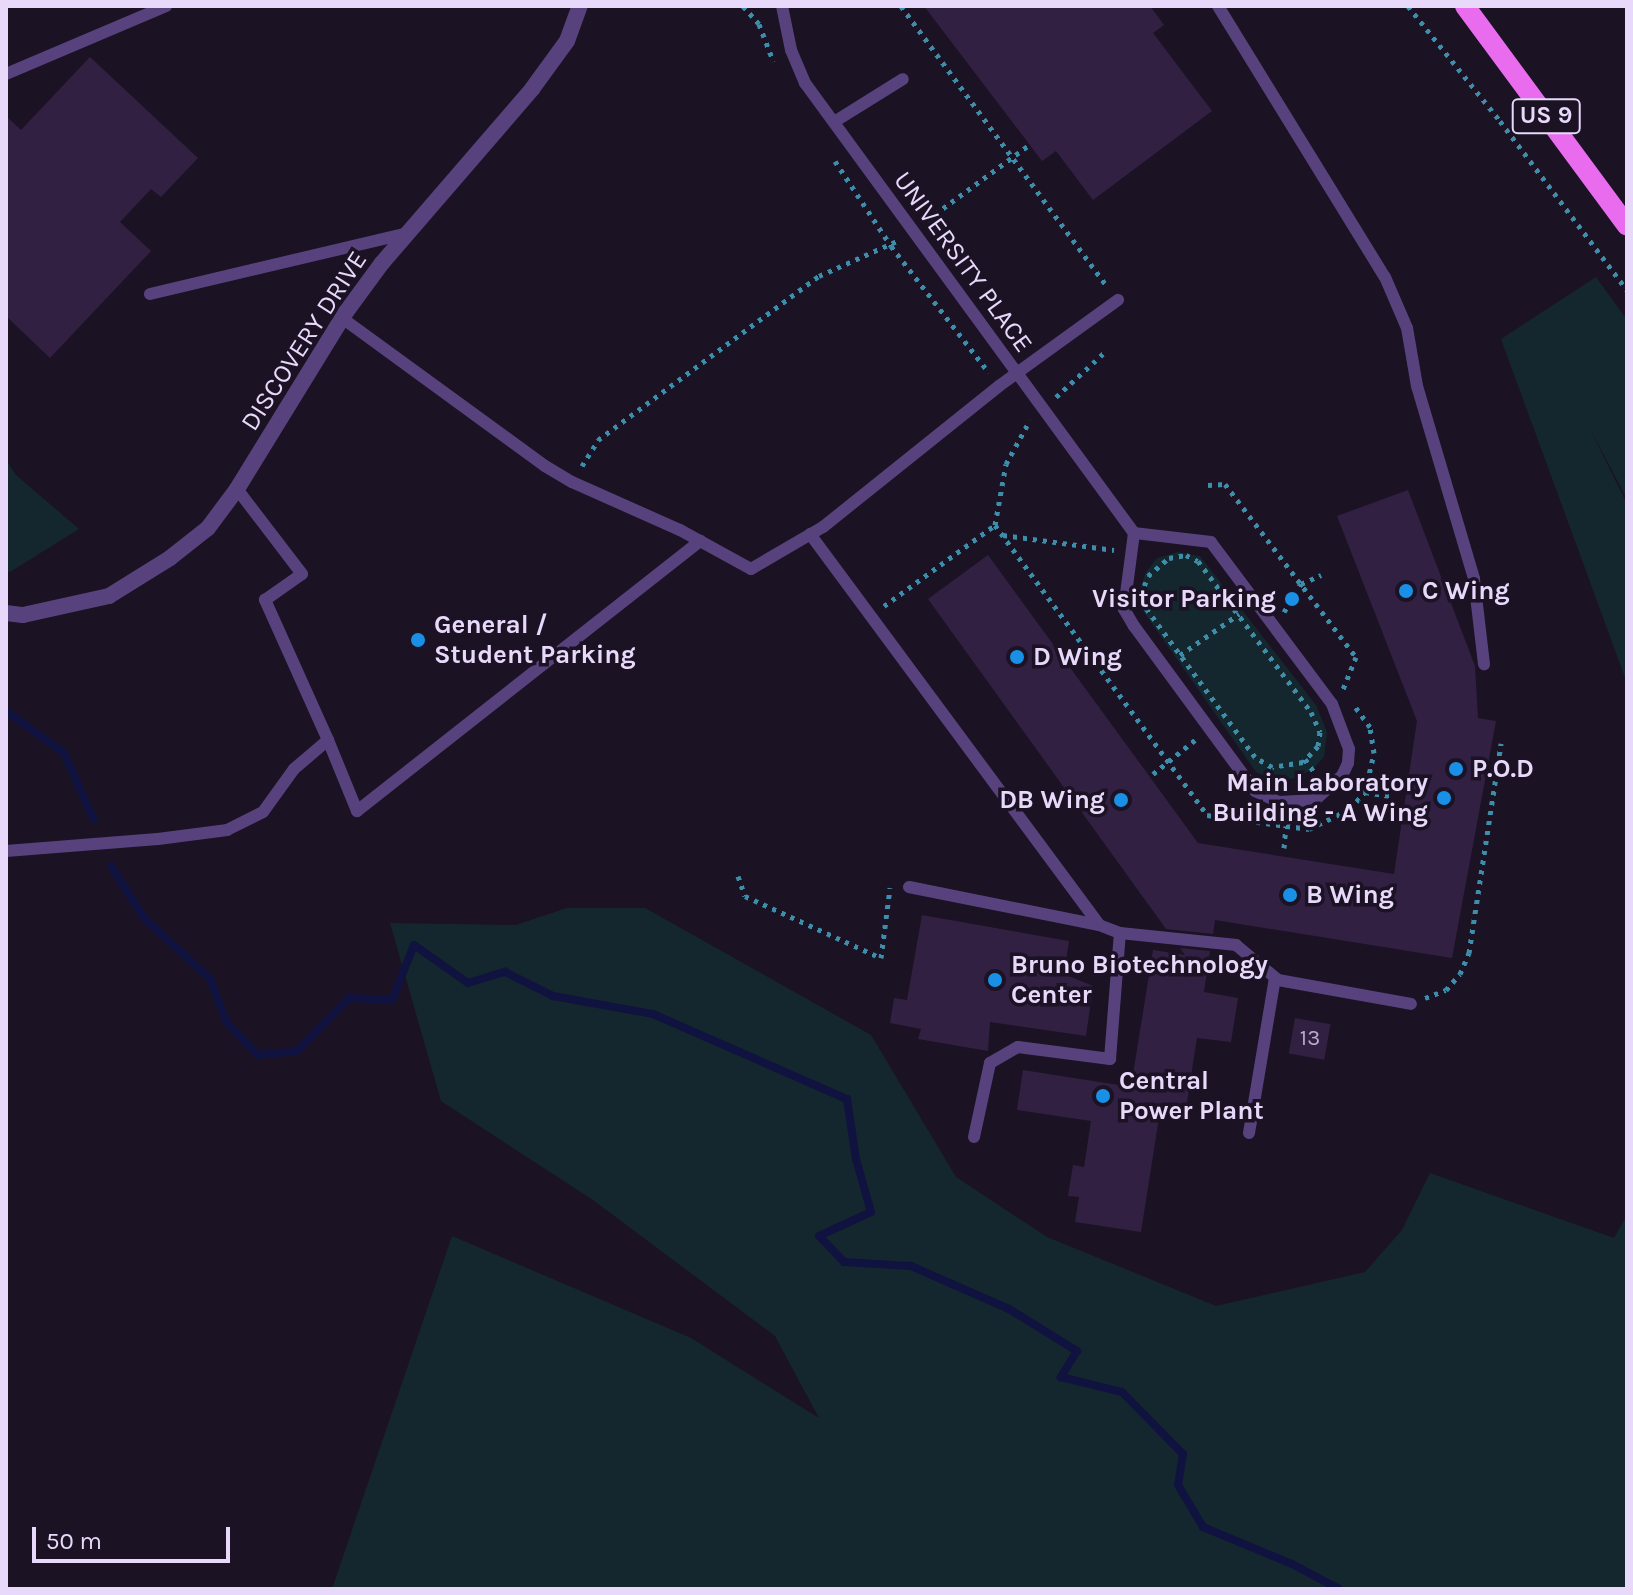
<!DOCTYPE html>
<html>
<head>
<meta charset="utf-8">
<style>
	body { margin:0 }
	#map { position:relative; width:1633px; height:1595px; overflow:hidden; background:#1b1224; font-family:Karla,sans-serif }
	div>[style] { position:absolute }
	.green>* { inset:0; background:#15272e }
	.stream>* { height:8px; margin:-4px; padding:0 4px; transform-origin:4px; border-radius:4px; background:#10123f }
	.building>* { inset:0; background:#322043; transform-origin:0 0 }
	.path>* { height:5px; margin-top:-2.5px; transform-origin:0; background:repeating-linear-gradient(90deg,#3c8eab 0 4px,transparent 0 10px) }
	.lane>* { height:12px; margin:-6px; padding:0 6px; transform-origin:6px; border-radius:6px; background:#58427e }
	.street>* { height:16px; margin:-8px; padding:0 8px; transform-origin:8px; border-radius:8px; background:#58427e }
	.primary>* { height:20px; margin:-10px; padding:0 10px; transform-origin:10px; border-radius:10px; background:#e96cef }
	.dots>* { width:22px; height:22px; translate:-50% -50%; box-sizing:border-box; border:4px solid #1b1224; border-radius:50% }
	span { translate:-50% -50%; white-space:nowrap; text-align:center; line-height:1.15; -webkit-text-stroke:7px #1b1224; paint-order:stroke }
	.number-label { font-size:22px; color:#baabcd }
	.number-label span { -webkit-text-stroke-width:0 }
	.shield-label span { padding:2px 6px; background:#1b1224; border:2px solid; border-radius:6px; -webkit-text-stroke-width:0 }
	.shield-label { font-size:24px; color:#e8d9fb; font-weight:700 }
	.street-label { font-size:26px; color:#e8d9fb }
	.poi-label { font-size:26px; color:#e8d9fb; font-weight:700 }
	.left { translate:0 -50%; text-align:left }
	.right { translate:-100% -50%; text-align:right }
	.frame { position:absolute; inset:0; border:8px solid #e8d9fb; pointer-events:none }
	.scale { position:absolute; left:32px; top:1527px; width:198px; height:36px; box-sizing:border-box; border:4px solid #e8d9fb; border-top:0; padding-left:10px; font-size:24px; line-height:28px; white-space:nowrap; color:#e8d9fb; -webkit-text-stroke:6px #1b1224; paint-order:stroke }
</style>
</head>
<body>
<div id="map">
	<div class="green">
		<div style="clip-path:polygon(1596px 277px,1627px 320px,1627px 499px,1588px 425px,1627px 504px,1627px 683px,1501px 339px)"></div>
		<div style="clip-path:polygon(6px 460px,16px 475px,79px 529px,10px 572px,6px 571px)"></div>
		<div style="clip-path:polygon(1178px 552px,1200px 556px,1316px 705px,1327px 732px,1324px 757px,1313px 769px,1296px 778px,1275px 781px,1256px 772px,1141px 608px,1138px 594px,1146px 572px,1157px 558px)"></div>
		<div style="clip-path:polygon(567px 908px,645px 908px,871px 1035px,956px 1177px,1047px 1237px,1216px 1306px,1365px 1272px,1402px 1230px,1430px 1173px,1614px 1238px,1627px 1215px,1627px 1589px,332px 1589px,452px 1236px,691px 1338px,819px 1418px,775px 1336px,593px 1200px,441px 1101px,390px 923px,516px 925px)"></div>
	</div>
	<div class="stream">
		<div style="left:6px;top:711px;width:72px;rotate:35.9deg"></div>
		<div style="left:64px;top:753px;width:73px;rotate:65.9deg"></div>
		<div style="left:111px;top:866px;width:62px;rotate:57.6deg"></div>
		<div style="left:144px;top:918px;width:90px;rotate:42.7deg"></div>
		<div style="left:210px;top:979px;width:47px;rotate:68.9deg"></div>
		<div style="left:227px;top:1023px;width:45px;rotate:45.9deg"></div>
		<div style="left:258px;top:1055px;width:39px;rotate:-6deg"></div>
		<div style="left:297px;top:1051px;width:74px;rotate:-45.5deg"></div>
		<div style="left:349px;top:998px;width:43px;rotate:2.7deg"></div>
		<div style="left:392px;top:1000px;width:59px;rotate:-68.2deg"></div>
		<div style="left:414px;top:945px;width:66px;rotate:35.1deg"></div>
		<div style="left:468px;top:983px;width:39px;rotate:-17deg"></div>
		<div style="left:505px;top:972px;width:54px;rotate:26.6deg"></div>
		<div style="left:553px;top:996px;width:102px;rotate:10.2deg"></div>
		<div style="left:653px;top:1014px;width:212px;rotate:23.7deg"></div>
		<div style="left:847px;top:1099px;width:61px;rotate:81.5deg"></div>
		<div style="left:856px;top:1159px;width:55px;rotate:74.2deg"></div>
		<div style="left:871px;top:1212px;width:57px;rotate:155.2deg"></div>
		<div style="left:819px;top:1236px;width:36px;rotate:46deg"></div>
		<div style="left:844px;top:1262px;width:67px;rotate:3.4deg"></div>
		<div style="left:911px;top:1266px;width:107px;rotate:23.7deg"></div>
		<div style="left:1009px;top:1309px;width:80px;rotate:31.7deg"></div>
		<div style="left:1077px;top:1351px;width:31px;rotate:122deg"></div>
		<div style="left:1061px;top:1377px;width:63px;rotate:13.8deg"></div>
		<div style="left:1122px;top:1392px;width:87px;rotate:45.5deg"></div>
		<div style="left:1183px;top:1454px;width:31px;rotate:99deg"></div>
		<div style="left:1178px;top:1485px;width:49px;rotate:59.2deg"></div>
		<div style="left:1203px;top:1527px;width:96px;rotate:22.6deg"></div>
		<div style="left:1292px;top:1564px;width:53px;rotate:28deg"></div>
	</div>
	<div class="building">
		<div style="clip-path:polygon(924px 6px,1150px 6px,1164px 25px,1153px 33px,1212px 111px,1093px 200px,1056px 151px,1042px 161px)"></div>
		<div style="clip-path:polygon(90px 57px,198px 158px,161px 197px,151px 189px,120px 222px,151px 251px,50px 358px,6px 316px,6px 116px,21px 130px)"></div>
		<div style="clip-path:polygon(1408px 490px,1475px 666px,1478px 718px,1496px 721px,1452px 958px,1215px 920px,1213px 934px,1166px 929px,928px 599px,988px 555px,1198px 843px,1394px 874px,1417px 721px,1337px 516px)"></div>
		<div style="clip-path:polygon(922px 915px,1069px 941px,1064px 974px,1093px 986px,1086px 1036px,990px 1022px,988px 1051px,918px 1039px,921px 1029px,890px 1023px,894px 998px,907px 1000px)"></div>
		<div style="clip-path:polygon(1180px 948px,1210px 951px,1204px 992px,1238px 998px,1231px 1042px,1197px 1038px,1186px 1108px,1161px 1105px,1141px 1232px,1075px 1222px,1079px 1197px,1068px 1196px,1073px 1165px,1084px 1167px,1091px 1121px,1017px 1110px,1023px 1070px,1131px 1087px,1153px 950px,1185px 955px)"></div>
		<div style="left:1295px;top:1018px;width:36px;height:36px;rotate:10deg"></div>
	</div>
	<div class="path">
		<div style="left:743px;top:6px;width:24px;rotate:48deg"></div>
		<div style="left:759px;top:24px;width:40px;rotate:69deg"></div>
		<div style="left:901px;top:6px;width:346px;rotate:53.7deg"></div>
		<div style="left:1408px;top:6px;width:147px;rotate:51.3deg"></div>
		<div style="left:1500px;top:121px;width:211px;rotate:53.1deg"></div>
		<div style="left:835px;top:161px;width:102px;rotate:56.6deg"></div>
		<div style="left:891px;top:246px;width:160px;rotate:52.3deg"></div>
		<div style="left:927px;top:220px;width:127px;rotate:-36.3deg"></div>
		<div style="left:1056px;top:397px;width:67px;rotate:-42.6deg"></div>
		<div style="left:582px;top:466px;width:31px;rotate:-58deg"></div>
		<div style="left:598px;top:440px;width:275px;rotate:-36.6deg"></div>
		<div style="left:819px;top:276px;width:88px;rotate:-24.2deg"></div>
		<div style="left:1208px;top:485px;width:17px;rotate:-3deg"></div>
		<div style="left:1225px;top:484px;width:217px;rotate:52.9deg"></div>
		<div style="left:1356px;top:657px;width:35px;rotate:112deg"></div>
		<div style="left:995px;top:525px;width:359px;rotate:53.8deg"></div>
		<div style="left:1207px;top:815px;width:103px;rotate:7.8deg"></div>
		<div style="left:1309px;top:829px;width:46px;rotate:-26deg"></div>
		<div style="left:1350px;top:809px;width:23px;rotate:-49deg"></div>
		<div style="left:1365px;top:792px;width:40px;rotate:-77deg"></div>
		<div style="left:1374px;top:753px;width:26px;rotate:-99deg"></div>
		<div style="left:1370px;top:727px;width:27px;rotate:-126deg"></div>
		<div style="left:1003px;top:535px;width:112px;rotate:7.7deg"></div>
		<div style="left:1186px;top:555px;width:13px;rotate:27deg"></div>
		<div style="left:1198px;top:561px;width:189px;rotate:53.2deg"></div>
		<div style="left:1311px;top:712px;width:22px;rotate:66deg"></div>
		<div style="left:1320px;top:732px;width:14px;rotate:98deg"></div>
		<div style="left:1318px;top:746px;width:22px;rotate:133deg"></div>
		<div style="left:1303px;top:762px;width:31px;rotate:171deg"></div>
		<div style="left:1272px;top:767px;width:20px;rotate:-150deg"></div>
		<div style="left:1255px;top:757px;width:185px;rotate:-126.2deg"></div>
		<div style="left:1146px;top:608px;width:14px;rotate:-111deg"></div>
		<div style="left:1141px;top:595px;width:20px;rotate:-70deg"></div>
		<div style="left:1148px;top:576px;width:28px;rotate:-41deg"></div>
		<div style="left:1169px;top:558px;width:17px;rotate:-10deg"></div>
		<div style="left:884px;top:606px;width:137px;rotate:-36.1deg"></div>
		<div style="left:995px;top:525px;width:62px;rotate:-79.8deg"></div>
		<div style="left:1006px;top:464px;width:50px;rotate:-61.4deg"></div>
		<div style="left:1284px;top:612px;width:33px;rotate:-59deg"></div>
		<div style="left:1301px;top:584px;width:22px;rotate:-24deg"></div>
		<div style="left:1180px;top:655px;width:72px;rotate:-34.8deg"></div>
		<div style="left:1305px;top:759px;width:19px;rotate:55deg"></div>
		<div style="left:1153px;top:774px;width:54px;rotate:-39deg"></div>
		<div style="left:1365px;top:792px;width:26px;rotate:9deg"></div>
		<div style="left:1284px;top:848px;width:22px;rotate:-85deg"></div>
		<div style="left:738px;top:876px;width:21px;rotate:71deg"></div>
		<div style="left:745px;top:896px;width:149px;rotate:24.5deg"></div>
		<div style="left:881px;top:958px;width:71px;rotate:-82.7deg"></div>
		<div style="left:1425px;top:998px;width:22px;rotate:-21deg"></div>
		<div style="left:1446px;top:990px;width:21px;rotate:-49deg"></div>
		<div style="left:1460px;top:974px;width:23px;rotate:-67deg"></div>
		<div style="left:1469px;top:953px;width:212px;rotate:-81.3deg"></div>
	</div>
	<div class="lane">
		<div style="left:782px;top:6px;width:45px;rotate:78.4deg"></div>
		<div style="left:791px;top:50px;width:36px;rotate:67deg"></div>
		<div style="left:805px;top:83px;width:557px;rotate:53.83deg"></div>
		<div style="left:1134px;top:533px;width:77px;rotate:97.5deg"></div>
		<div style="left:1124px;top:609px;width:20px;rotate:60deg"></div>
		<div style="left:1134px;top:626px;width:205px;rotate:53.7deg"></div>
		<div style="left:1255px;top:791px;width:26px;rotate:25deg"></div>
		<div style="left:1279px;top:802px;width:36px;rotate:-3deg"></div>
		<div style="left:1315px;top:800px;width:36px;rotate:-42deg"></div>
		<div style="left:1342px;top:776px;width:14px;rotate:-65deg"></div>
		<div style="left:1348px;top:763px;width:14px;rotate:-86deg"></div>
		<div style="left:1349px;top:749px;width:48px;rotate:-110.7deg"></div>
		<div style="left:1332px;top:704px;width:202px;rotate:-126.8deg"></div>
		<div style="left:1211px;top:542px;width:78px;rotate:-173.3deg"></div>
		<div style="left:1218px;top:6px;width:318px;rotate:58.4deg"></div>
		<div style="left:1385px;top:277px;width:56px;rotate:66.7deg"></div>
		<div style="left:1407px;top:328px;width:59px;rotate:80.2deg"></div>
		<div style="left:1417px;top:386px;width:201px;rotate:73.5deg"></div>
		<div style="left:1474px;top:579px;width:86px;rotate:83.3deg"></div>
		<div style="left:6px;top:74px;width:174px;rotate:-23deg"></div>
		<div style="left:834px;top:122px;width:81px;rotate:-31.9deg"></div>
		<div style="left:150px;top:294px;width:265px;rotate:-13.3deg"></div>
		<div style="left:342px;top:318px;width:251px;rotate:36.1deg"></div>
		<div style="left:545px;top:466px;width:31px;rotate:31deg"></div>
		<div style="left:572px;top:482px;width:118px;rotate:24deg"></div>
		<div style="left:680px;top:530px;width:81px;rotate:28.8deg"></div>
		<div style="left:751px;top:569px;width:83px;rotate:-30.3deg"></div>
		<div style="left:823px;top:527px;width:226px;rotate:-38.7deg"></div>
		<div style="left:999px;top:386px;width:147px;rotate:-35.9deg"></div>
		<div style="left:810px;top:534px;width:486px;rotate:53.5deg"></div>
		<div style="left:328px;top:740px;width:77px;rotate:67.8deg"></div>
		<div style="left:357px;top:811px;width:437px;rotate:-38.2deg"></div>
		<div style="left:6px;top:851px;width:152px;rotate:-4.5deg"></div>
		<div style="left:158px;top:839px;width:70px;rotate:-7.4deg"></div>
		<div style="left:227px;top:830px;width:40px;rotate:-26.6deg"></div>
		<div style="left:263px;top:812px;width:53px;rotate:-54.2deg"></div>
		<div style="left:294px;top:769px;width:45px;rotate:-40.5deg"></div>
		<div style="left:328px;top:740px;width:154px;rotate:-114.2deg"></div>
		<div style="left:265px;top:600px;width:45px;rotate:-35.1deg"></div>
		<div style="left:302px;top:574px;width:107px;rotate:-127.4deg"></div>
		<div style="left:909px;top:887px;width:194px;rotate:11.3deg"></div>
		<div style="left:1099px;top:925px;width:22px;rotate:21deg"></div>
		<div style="left:1120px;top:933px;width:117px;rotate:5.9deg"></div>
		<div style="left:1236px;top:945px;width:55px;rotate:39.8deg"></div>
		<div style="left:1278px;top:980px;width:135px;rotate:10.2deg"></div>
		<div style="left:1249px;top:1133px;width:157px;rotate:-80.5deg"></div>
		<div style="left:974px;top:1137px;width:76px;rotate:-77.8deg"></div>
		<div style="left:990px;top:1063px;width:32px;rotate:-30deg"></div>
		<div style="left:1018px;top:1047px;width:93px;rotate:7.4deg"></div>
		<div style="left:1110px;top:1059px;width:126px;rotate:-85.5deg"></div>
	</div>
	<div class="street">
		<div style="left:6px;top:613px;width:17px;rotate:7deg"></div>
		<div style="left:23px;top:615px;width:88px;rotate:-12.5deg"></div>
		<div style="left:109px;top:596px;width:72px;rotate:-31.9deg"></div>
		<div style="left:170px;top:558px;width:48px;rotate:-38.3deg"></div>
		<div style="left:208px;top:528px;width:49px;rotate:-53.4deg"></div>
		<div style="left:237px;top:489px;width:208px;rotate:-58.4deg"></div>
		<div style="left:346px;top:312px;width:61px;rotate:-53.7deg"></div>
		<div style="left:382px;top:263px;width:230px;rotate:-49.2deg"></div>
		<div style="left:532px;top:89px;width:59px;rotate:-53.9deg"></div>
		<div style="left:567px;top:41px;width:37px;rotate:-70deg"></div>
	</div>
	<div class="primary">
		<div style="left:1465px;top:6px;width:273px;rotate:53.6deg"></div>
	</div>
	<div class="dots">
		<div style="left:1406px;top:591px;background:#1990e6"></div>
		<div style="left:1292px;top:599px;background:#1990e6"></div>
		<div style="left:418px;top:640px;background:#1990e6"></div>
		<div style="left:1017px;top:657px;background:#1990e6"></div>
		<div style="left:1456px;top:769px;background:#1990e6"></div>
		<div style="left:1444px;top:798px;background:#1990e6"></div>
		<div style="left:1121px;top:800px;background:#1990e6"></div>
		<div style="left:1290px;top:895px;background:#1990e6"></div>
		<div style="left:995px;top:980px;background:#1990e6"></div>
		<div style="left:1103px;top:1096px;background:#1990e6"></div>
	</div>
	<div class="number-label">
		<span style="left:1310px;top:1039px">13</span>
	</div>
	<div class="shield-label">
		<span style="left:1546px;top:116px">US 9</span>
	</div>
	<div class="street-label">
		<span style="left:963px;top:262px;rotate:54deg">UNIVERSITY PLACE</span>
		<span style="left:304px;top:341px;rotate:-57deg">DISCOVERY DRIVE</span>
	</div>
	<div class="poi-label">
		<span class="left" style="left:1422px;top:591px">C Wing</span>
		<span class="right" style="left:1276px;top:599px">Visitor Parking</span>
		<span class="left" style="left:434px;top:640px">General /<br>Student Parking</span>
		<span class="left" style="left:1033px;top:657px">D Wing</span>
		<span class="left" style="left:1472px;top:769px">P.O.D</span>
		<span class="right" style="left:1428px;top:798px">Main Laboratory<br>Building - A Wing</span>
		<span class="right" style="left:1105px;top:800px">DB Wing</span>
		<span class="left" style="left:1306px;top:895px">B Wing</span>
		<span class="left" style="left:1011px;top:980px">Bruno Biotechnology<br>Center</span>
		<span class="left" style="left:1119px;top:1096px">Central<br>Power Plant</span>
	</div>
	<div class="frame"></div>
	<div class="scale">50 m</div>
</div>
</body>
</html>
